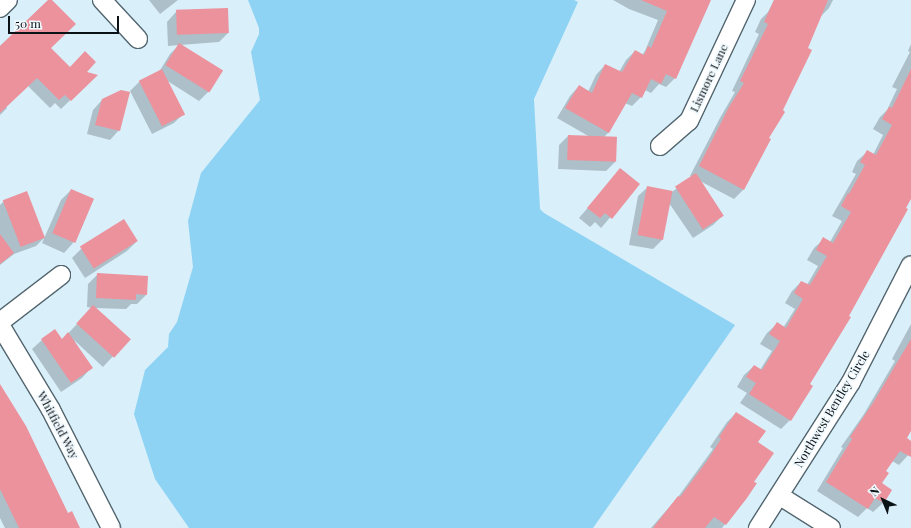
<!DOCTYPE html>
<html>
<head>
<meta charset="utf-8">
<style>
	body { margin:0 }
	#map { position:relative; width:911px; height:528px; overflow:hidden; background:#d9effa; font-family:"Playfair Display",serif }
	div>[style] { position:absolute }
	.green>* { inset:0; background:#8ed2f4 }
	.shadow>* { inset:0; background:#0003 }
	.building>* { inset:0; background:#eb929c; transform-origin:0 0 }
	.roads { filter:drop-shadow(1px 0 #53666f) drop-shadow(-1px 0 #53666f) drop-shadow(0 1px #53666f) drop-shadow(0 -1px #53666f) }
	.street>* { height:18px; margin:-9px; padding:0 9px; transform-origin:9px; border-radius:9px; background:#fff }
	span { translate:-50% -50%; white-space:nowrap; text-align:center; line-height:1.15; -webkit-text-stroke:3.5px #f1fafe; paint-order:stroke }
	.street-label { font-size:12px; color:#0b1216 }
	.north { position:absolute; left:863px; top:480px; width:40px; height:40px; -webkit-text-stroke:3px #f1fafe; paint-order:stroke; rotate:316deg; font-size:11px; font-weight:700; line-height:16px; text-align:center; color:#0b1216 }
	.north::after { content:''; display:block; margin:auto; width:14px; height:18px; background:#0b1216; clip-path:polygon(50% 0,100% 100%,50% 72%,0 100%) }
	.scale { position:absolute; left:8px; top:16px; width:111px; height:18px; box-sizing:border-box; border:2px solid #0b1216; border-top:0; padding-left:5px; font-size:12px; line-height:14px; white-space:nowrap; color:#0b1216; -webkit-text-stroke:3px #f1fafe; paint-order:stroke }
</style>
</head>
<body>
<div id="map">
	<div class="green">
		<div style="clip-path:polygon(248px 0,574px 0,578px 2px,534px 99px,540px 209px,544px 213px,735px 325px,593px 528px,189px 528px,155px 479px,134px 414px,145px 370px,168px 347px,169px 334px,177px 322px,193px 267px,188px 221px,201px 173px,260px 100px,251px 52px,259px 34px,259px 28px)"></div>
	</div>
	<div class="shadow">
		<div style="clip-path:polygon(49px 0,51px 0,50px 48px,70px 68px,96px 75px,61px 109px,55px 103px,50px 108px,28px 86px,6px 106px,7px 108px,0 115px,0 46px)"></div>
		<div style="clip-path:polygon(149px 0,178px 0,160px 14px)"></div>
		<div style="clip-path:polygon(613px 0,710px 0,675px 78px,666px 87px,659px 84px,651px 93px,645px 90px,641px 97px,632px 106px,625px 103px,608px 133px,604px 137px,615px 162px,606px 171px,558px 169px,559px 145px,568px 136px,590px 137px,557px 118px,570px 96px,579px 86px,588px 92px,596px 75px,605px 65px,619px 72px,626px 60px,635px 51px,642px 55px,645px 51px,658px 20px,629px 9px)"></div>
		<div style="clip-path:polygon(774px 0,833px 0,829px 8px,820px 17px,768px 139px,769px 140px,743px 190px,734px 199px,700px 181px,723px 215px,713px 225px,693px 238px,669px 203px,662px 240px,653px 249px,629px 245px,638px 196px,648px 187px,672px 192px,692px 177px,690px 176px,720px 118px,735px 92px,732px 91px,759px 34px,755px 32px,761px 19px,768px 12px)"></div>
		<div style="clip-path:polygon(176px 12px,228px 33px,219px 42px,180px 45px,209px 91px,199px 101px,166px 80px,183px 114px,174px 123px,152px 134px,130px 91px,140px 81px,159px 72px,170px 54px,179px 45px,168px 46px,167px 22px)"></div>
		<div style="clip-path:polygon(911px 44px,911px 196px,790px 420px,781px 429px,740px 403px,747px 393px,737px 387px,744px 375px,754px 366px,760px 370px,772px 351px,760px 344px,767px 333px,777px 324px,783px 328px,795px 309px,785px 303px,792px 291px,801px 282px,807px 285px,818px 266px,807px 260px,814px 248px,824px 239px,830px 242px,842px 221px,832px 216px,856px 174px,852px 172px,857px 161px,867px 152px,873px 155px,883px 135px,873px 129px,880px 117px,887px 110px,897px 89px,892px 87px,910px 52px,908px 51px)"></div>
		<div style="clip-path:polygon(102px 100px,119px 130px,110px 140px,87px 134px,93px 110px)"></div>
		<div style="clip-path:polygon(621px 169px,639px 184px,601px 228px,595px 222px,590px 227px,579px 218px)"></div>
		<div style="clip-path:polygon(71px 190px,73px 243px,64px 253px,42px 243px,61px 200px)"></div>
		<div style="clip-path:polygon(4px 201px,44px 238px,36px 246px,14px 254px,0 265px,0 205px)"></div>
		<div style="clip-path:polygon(137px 241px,127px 251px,85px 278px,72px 258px,82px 248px)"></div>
		<div style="clip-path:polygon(98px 274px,146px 295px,137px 304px,131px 304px,126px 309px,95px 308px,129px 339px,103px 367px,74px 340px,91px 368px,82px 378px,61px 392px,32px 349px,42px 340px,62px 340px,92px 308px,87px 307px,88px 284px)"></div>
		<div style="clip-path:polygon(911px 324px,911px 429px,905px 439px,911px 442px,911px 452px,899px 465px,892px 461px,885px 472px,881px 483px,891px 490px,883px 503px,873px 512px,867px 508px,858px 517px,817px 491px,843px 448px,841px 447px,864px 414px,895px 361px,892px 359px)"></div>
		<div style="clip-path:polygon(0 387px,68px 515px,76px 528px,5px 528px,0 518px)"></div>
		<div style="clip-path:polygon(736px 413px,757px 443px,753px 482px,756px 484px,722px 528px,651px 528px,678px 497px,697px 471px,713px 449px,710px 447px,727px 422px)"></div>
	</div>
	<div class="building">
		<div style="clip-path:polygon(48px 0,52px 0,76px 24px,51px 48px,70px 67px,85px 51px,96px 62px,87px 72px,98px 75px,71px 101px,65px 95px,59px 100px,37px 78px,0 113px,0 46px)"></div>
		<div style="clip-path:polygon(641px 0,711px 0,676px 79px,666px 74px,661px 84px,651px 79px,642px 98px,632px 93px,609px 133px,565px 108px,579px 85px,592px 93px,605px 64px,622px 72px,635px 50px,644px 55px,648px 46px,651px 48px,667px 11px)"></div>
		<div style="clip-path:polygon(774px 0,828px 0,808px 48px,812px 50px,783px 110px,785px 112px,769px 138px,771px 139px,744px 190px,699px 166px,729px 107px,744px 83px,740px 81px,768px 24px,764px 22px)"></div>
		<div style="left:228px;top:8px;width:25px;height:52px;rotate:88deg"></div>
		<div style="left:179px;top:43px;width:52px;height:26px;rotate:32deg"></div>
		<div style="left:162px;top:69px;width:51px;height:26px;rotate:63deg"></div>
		<div style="clip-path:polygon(911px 69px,911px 199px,906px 208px,908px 209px,849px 316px,851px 317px,810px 384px,813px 386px,791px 421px,749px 394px,756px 383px,746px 377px,754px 365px,762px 370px,780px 341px,769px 334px,777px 322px,786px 328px,803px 299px,794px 293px,801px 281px,810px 285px,827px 256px,816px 250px,823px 237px,833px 243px,851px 212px,841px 206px,848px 193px,849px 194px,865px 165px,860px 162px,867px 150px,876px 155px,892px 125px,882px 119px,889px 107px,892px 108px)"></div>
		<div style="clip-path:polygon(121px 90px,130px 92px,120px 131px,95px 125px,102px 99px)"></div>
		<div style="left:568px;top:135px;width:49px;height:25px;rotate:2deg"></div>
		<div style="clip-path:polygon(620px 168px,640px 184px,612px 219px,605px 213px,600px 218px,587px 208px)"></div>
		<div style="left:696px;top:173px;width:51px;height:25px;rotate:57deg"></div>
		<div style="left:647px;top:186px;width:26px;height:50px;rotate:11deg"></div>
		<div style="left:71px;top:189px;width:25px;height:48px;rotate:23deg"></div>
		<div style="left:27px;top:191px;width:50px;height:26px;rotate:69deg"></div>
		<div style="left:124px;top:219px;width:26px;height:52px;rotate:58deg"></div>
		<div style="clip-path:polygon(0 234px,14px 253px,0 264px)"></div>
		<div style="clip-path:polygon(97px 273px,148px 276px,147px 295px,136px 294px,136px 300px,96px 298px)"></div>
		<div style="left:93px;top:305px;width:51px;height:25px;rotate:42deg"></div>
		<div style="clip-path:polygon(55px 329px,62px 339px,68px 332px,93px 368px,71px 383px,41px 339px)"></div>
		<div style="clip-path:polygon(911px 339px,911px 431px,907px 438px,911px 441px,911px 457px,900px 451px,886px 471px,889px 473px,882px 483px,892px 490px,884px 503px,875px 498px,868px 509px,826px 482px,852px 439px,850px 437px,873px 403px)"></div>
		<div style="clip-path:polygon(0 384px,26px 426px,68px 513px,72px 511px,80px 528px,19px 528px,0 489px)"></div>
		<div style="clip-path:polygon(736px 412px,766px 431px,758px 442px,774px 453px,754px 482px,757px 483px,747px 498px,726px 525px,714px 517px,705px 528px,653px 528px,678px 496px,680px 497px,707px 461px,721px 439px,719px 437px)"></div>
	</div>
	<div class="roads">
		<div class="street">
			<div style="left:102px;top:0;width:53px;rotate:47.3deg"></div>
			<div style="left:0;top:8px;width:11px;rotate:-45deg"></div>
			<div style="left:660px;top:146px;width:38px;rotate:-41deg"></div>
			<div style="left:689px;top:121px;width:134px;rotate:-64.8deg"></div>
			<div style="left:0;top:322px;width:77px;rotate:-37.6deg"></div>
			<div style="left:0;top:325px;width:99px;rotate:59deg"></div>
			<div style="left:51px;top:410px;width:132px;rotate:63deg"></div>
			<div style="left:780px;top:496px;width:60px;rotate:32.1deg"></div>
			<div style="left:758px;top:528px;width:173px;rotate:-57.5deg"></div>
			<div style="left:851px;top:382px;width:131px;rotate:-62.9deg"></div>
		</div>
	</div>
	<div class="street-label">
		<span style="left:709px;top:78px;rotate:-65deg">Lismore Lane</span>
		<span style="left:832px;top:409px;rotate:-59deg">Northwest Bentley Circle</span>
		<span style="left:58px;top:425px;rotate:62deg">Whitfield Way</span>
	</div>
	<div class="north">N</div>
	<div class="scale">50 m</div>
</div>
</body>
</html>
